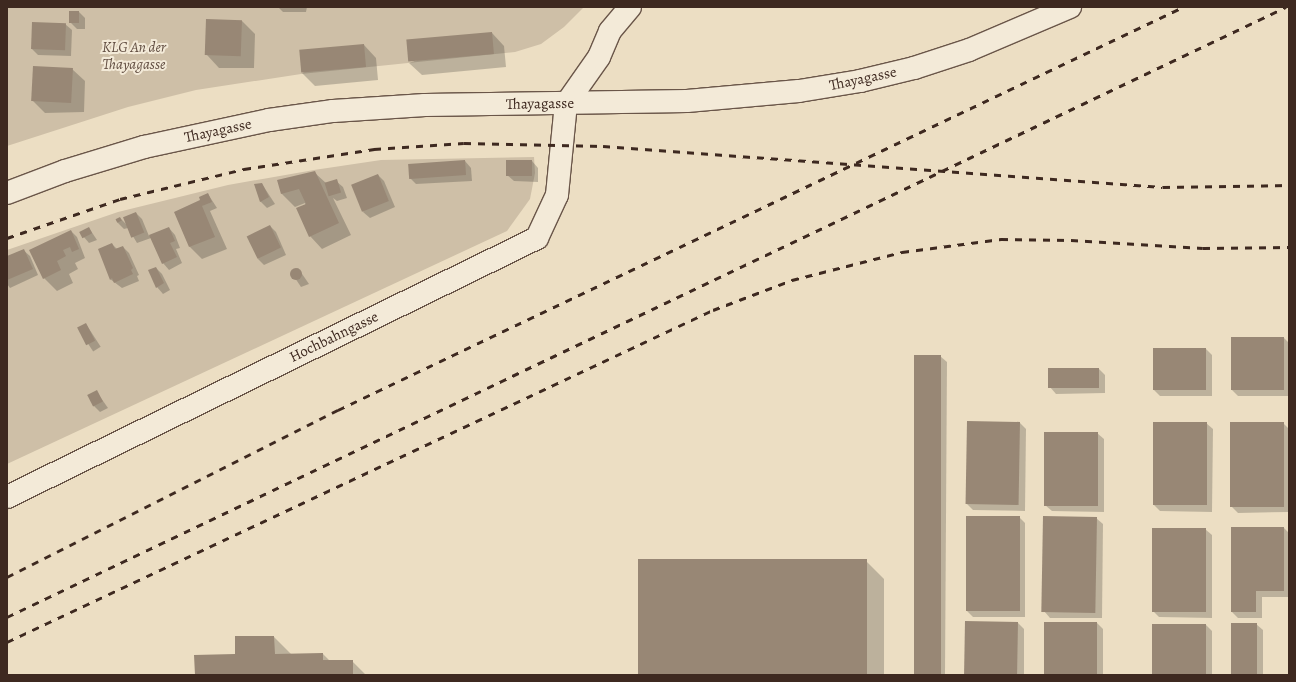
<!DOCTYPE html>
<html>
<head>
<meta charset="utf-8">
<style>
	body { margin:0 }
	#map { position:relative; width:1296px; height:682px; overflow:hidden; background:#ecdec3; font-family:Alegreya,serif }
	div>[style] { position:absolute }
	.green>* { inset:0; background:#cebfa7 }
	.shadow>* { inset:0; background:#0003; transform-origin:0 0 }
	.building>* { inset:0; background:#988775; transform-origin:0 0 }
	.round { border-radius:50% }
	.roads { filter:drop-shadow(1px 0 #6a5649) drop-shadow(-1px 0 #6a5649) drop-shadow(0 1px #6a5649) drop-shadow(0 -1px #6a5649) }
	.minor>* { height:22px; margin:-11px; padding:0 11px; transform-origin:11px; border-radius:11px; background:#f3ead8 }
	.rail>* { height:3px; margin-top:-1.5px; transform-origin:0; background:repeating-linear-gradient(90deg,#3e2920 0 7px,transparent 0 14px) }
	span { translate:-50% -50%; white-space:nowrap; text-align:center; line-height:1.15; -webkit-text-stroke:4px #f3ead8; paint-order:stroke }
	.park-label { font-size:15px; color:#624e42; font-style:italic }
	.street-label { font-size:15px; color:#3e2920 }
	.frame { position:absolute; inset:0; border:8px solid #3e2920; pointer-events:none }
</style>
</head>
<body>
<div id="map">
	<div class="green">
		<div style="clip-path:polygon(7px 7px,584px 7px,564px 27px,541px 44px,515px 52px,301px 74px,196px 90px,128px 107px,7px 146px)"></div>
		<div style="clip-path:polygon(534px 157px,535px 173px,530px 199px,507px 231px,7px 464px,7px 250px,118px 212px,228px 185px,314px 170px,381px 160px)"></div>
	</div>
	<div class="shadow">
		<div style="clip-path:polygon(278px 7px,307px 7px,306px 12px,283px 12px)"></div>
		<div style="clip-path:polygon(79px 12px,85px 18px,85px 29px,77px 29px,70px 22px)"></div>
		<div style="clip-path:polygon(207px 20px,242px 21px,255px 34px,254px 68px,219px 68px,207px 55px)"></div>
		<div style="clip-path:polygon(65px 24px,72px 30px,71px 56px,38px 55px,31px 48px)"></div>
		<div style="clip-path:polygon(492px 33px,504px 46px,506px 67px,422px 75px,409px 63px)"></div>
		<div style="clip-path:polygon(364px 45px,376px 58px,378px 80px,315px 86px,302px 73px)"></div>
		<div style="clip-path:polygon(72px 69px,85px 81px,84px 112px,45px 113px,33px 101px)"></div>
		<div style="clip-path:polygon(465px 161px,471px 168px,472px 181px,416px 184px,410px 178px)"></div>
		<div style="clip-path:polygon(532px 161px,538px 168px,538px 182px,514px 181px,507px 175px)"></div>
		<div style="clip-path:polygon(315px 173px,327px 184px,336px 181px,343px 187px,347px 198px,337px 201px,333px 198px,351px 235px,322px 249px,310px 236px,305px 203px,295px 207px,282px 194px,278px 181px)"></div>
		<div style="clip-path:polygon(378px 175px,384px 181px,395px 207px,370px 218px,363px 212px)"></div>
		<div style="clip-path:polygon(262px 184px,275px 204px,267px 208px,260px 201px)"></div>
		<div style="clip-path:polygon(208px 194px,217px 208px,210px 211px,227px 249px,202px 259px,190px 247px,175px 212px,203px 205px)"></div>
		<div style="clip-path:polygon(136px 213px,142px 219px,149px 236px,169px 228px,175px 235px,180px 248px,176px 249px,182px 263px,169px 270px,163px 263px,151px 238px,137px 243px,128px 228px,124px 229px,118px 223px,116px 220px,120px 218px,127px 225px)"></div>
		<div style="clip-path:polygon(270px 226px,276px 232px,286px 255px,264px 265px,258px 259px)"></div>
		<div style="clip-path:polygon(89px 228px,97px 240px,89px 243px,83px 236px)"></div>
		<div style="clip-path:polygon(71px 231px,77px 237px,85px 258px,75px 263px,78px 269px,69px 274px,73px 283px,57px 291px,44px 278px)"></div>
		<div style="clip-path:polygon(112px 244px,117px 249px,123px 247px,129px 253px,139px 275px,137px 276px,139px 281px,122px 288px,110px 279px)"></div>
		<div style="clip-path:polygon(23px 250px,30px 256px,38px 275px,10px 288px,7px 284px,7px 257px)"></div>
		<div style="clip-path:polygon(156px 268px,162px 274px,170px 290px,163px 294px,157px 287px)"></div>
		<div style="clip-path:polygon(298px 268px,309px 284px,301px 287px,291px 272px)"></div>
		<div style="left:86px;top:324px;width:27px;height:9px;rotate:57deg"></div>
		<div style="clip-path:polygon(1284px 338px,1289px 343px,1289px 396px,1238px 396px,1232px 390px,1232px 339px)"></div>
		<div style="clip-path:polygon(1154px 349px,1206px 349px,1212px 355px,1212px 396px,1160px 396px,1154px 390px)"></div>
		<div style="clip-path:polygon(940px 356px,947px 362px,945px 675px,914px 675px)"></div>
		<div style="clip-path:polygon(1099px 369px,1105px 375px,1105px 393px,1056px 394px,1050px 387px)"></div>
		<div style="clip-path:polygon(96px 391px,108px 408px,100px 412px,94px 406px)"></div>
		<div style="clip-path:polygon(968px 422px,1020px 423px,1026px 429px,1025px 511px,973px 510px,967px 504px)"></div>
		<div style="clip-path:polygon(1206px 423px,1213px 429px,1212px 512px,1160px 511px,1154px 505px)"></div>
		<div style="clip-path:polygon(1283px 423px,1289px 429px,1289px 512px,1238px 513px,1231px 506px)"></div>
		<div style="clip-path:polygon(1097px 433px,1104px 439px,1104px 512px,1052px 511px,1045px 505px)"></div>
		<div style="clip-path:polygon(1019px 517px,1025px 523px,1025px 617px,973px 617px,967px 611px)"></div>
		<div style="clip-path:polygon(1096px 518px,1103px 524px,1102px 618px,1050px 618px,1044px 611px)"></div>
		<div style="clip-path:polygon(1284px 528px,1289px 533px,1289px 597px,1262px 597px,1262px 618px,1238px 618px,1232px 612px)"></div>
		<div style="clip-path:polygon(1205px 529px,1212px 535px,1212px 618px,1159px 617px,1153px 611px)"></div>
		<div style="clip-path:polygon(866px 561px,884px 579px,884px 675px,639px 675px)"></div>
		<div style="clip-path:polygon(1018px 623px,1024px 629px,1024px 675px,965px 675px)"></div>
		<div style="clip-path:polygon(1097px 623px,1103px 629px,1103px 675px,1044px 675px)"></div>
		<div style="clip-path:polygon(1256px 624px,1263px 630px,1263px 675px,1232px 675px)"></div>
		<div style="clip-path:polygon(1206px 625px,1212px 631px,1212px 675px,1153px 675px)"></div>
		<div style="clip-path:polygon(274px 637px,292px 655px,323px 654px,330px 661px,352px 661px,366px 675px,196px 675px)"></div>
	</div>
	<div class="building">
		<div style="left:69px;top:11px;width:10px;height:12px"></div>
		<div style="left:206px;top:19px;width:36px;height:36px;rotate:2deg"></div>
		<div style="left:32px;top:22px;width:34px;height:27px;rotate:2deg"></div>
		<div style="left:492px;top:32px;width:22px;height:86px;rotate:85deg"></div>
		<div style="left:364px;top:44px;width:23px;height:65px;rotate:85deg"></div>
		<div style="left:33px;top:66px;width:40px;height:35px;rotate:3deg"></div>
		<div style="left:465px;top:160px;width:15px;height:57px;rotate:86deg"></div>
		<div style="left:506px;top:160px;width:26px;height:16px"></div>
		<div style="clip-path:polygon(315px 171px,339px 223px,309px 237px,296px 208px,306px 204px,299px 189px,281px 194px,277px 180px)"></div>
		<div style="left:378px;top:174px;width:29px;height:29px;rotate:68deg"></div>
		<div style="left:337px;top:179px;width:14px;height:13px;rotate:73deg"></div>
		<div style="clip-path:polygon(262px 183px,269px 197px,260px 202px,254px 184px)"></div>
		<div style="clip-path:polygon(208px 193px,212px 202px,202px 206px,215px 237px,189px 247px,174px 212px,200px 200px,199px 197px)"></div>
		<div style="left:136px;top:212px;width:22px;height:14px;rotate:68deg"></div>
		<div style="left:120px;top:217px;width:4px;height:5px;rotate:63deg"></div>
		<div style="left:270px;top:225px;width:25px;height:26px;rotate:64deg"></div>
		<div style="left:89px;top:227px;width:7px;height:11px;rotate:63deg"></div>
		<div style="clip-path:polygon(169px 227px,175px 241px,170px 243px,177px 257px,162px 264px,149px 235px)"></div>
		<div style="clip-path:polygon(71px 230px,79px 249px,72px 252px,70px 247px,63px 250px,66px 256px,57px 261px,61px 270px,43px 279px,29px 250px)"></div>
		<div style="clip-path:polygon(112px 243px,115px 249px,123px 246px,133px 268px,131px 270px,133px 274px,114px 283px,112px 278px,110px 280px,98px 249px)"></div>
		<div style="clip-path:polygon(24px 249px,33px 269px,7px 280px,7px 256px)"></div>
		<div style="clip-path:polygon(156px 267px,164px 283px,156px 288px,148px 270px)"></div>
		<div class="round" style="left:290px;top:268px;width:12px;height:12px"></div>
		<div style="left:86px;top:323px;width:20px;height:10px;rotate:63deg"></div>
		<div style="left:1284px;top:337px;width:53px;height:53px;rotate:90deg"></div>
		<div style="left:1153px;top:348px;width:53px;height:42px"></div>
		<div style="left:914px;top:355px;width:27px;height:320px"></div>
		<div style="left:1048px;top:368px;width:51px;height:20px"></div>
		<div style="left:97px;top:390px;width:13px;height:11px;rotate:63deg"></div>
		<div style="left:967px;top:421px;width:53px;height:83px;rotate:1deg"></div>
		<div style="left:1153px;top:422px;width:54px;height:83px"></div>
		<div style="left:1230px;top:422px;width:54px;height:85px"></div>
		<div style="left:1044px;top:432px;width:54px;height:74px"></div>
		<div style="left:966px;top:516px;width:54px;height:95px"></div>
		<div style="left:1043px;top:516px;width:54px;height:96px;rotate:1deg"></div>
		<div style="clip-path:polygon(1231px 527px,1284px 527px,1284px 591px,1256px 591px,1256px 612px,1231px 612px)"></div>
		<div style="left:1152px;top:528px;width:54px;height:84px"></div>
		<div style="left:638px;top:559px;width:229px;height:116px"></div>
		<div style="left:965px;top:621px;width:53px;height:54px;rotate:1deg"></div>
		<div style="left:1044px;top:622px;width:53px;height:53px"></div>
		<div style="left:1231px;top:623px;width:26px;height:52px"></div>
		<div style="left:1152px;top:624px;width:54px;height:51px"></div>
		<div style="clip-path:polygon(235px 636px,274px 636px,275px 654px,323px 653px,323px 660px,353px 660px,353px 675px,195px 675px,194px 655px,235px 654px)"></div>
	</div>
	<div class="roads">
		<div class="minor">
			<div style="left:566px;top:104px;width:57px;rotate:-54.9deg"></div>
			<div style="left:599px;top:57px;width:28px;rotate:-67deg"></div>
			<div style="left:610px;top:31px;width:31px;rotate:-50deg"></div>
			<div style="left:7px;top:193px;width:62px;rotate:-20.8deg"></div>
			<div style="left:65px;top:171px;width:83px;rotate:-16.9deg"></div>
			<div style="left:144px;top:147px;width:128px;rotate:-12.2deg"></div>
			<div style="left:269px;top:120px;width:65px;rotate:-8deg"></div>
			<div style="left:333px;top:111px;width:92px;rotate:-3.7deg"></div>
			<div style="left:425px;top:105px;width:262px;rotate:-0.9deg"></div>
			<div style="left:687px;top:101px;width:112px;rotate:-5.1deg"></div>
			<div style="left:799px;top:91px;width:62px;rotate:-9.3deg"></div>
			<div style="left:860px;top:81px;width:56px;rotate:-13.5deg"></div>
			<div style="left:914px;top:68px;width:58px;rotate:-18.1deg"></div>
			<div style="left:969px;top:50px;width:110px;rotate:-23.1deg"></div>
			<div style="left:7px;top:497px;width:590px;rotate:-26.04deg"></div>
			<div style="left:537px;top:238px;width:47px;rotate:-65.1deg"></div>
			<div style="left:557px;top:195px;width:91px;rotate:-84.4deg"></div>
		</div>
	</div>
	<div class="rail">
		<div style="left:7px;top:238px;width:120px;rotate:-19deg"></div>
		<div style="left:120px;top:199px;width:128px;rotate:-13.6deg"></div>
		<div style="left:244px;top:169px;width:132px;rotate:-8.7deg"></div>
		<div style="left:374px;top:149px;width:90px;rotate:-3.8deg"></div>
		<div style="left:464px;top:143px;width:139px;rotate:1.2deg"></div>
		<div style="left:603px;top:146px;width:561px;rotate:4.19deg"></div>
		<div style="left:1163px;top:187px;width:126px;rotate:-0.9deg"></div>
		<div style="left:7px;top:577px;width:371px;rotate:-26.8deg"></div>
		<div style="left:338px;top:410px;width:936px;rotate:-25.5deg"></div>
		<div style="left:7px;top:617px;width:1417px;rotate:-25.5deg"></div>
		<div style="left:7px;top:642px;width:780px;rotate:-25.19deg"></div>
		<div style="left:713px;top:310px;width:85px;rotate:-20.8deg"></div>
		<div style="left:792px;top:280px;width:114px;rotate:-14.3deg"></div>
		<div style="left:902px;top:252px;width:100px;rotate:-7.5deg"></div>
		<div style="left:1001px;top:239px;width:70px;rotate:0.8deg"></div>
		<div style="left:1071px;top:240px;width:132px;rotate:3.5deg"></div>
		<div style="left:1203px;top:248px;width:86px;rotate:-0.7deg"></div>
	</div>
	<div class="park-label">
		<span style="left:134px;top:56px">KLG An der<br>Thayagasse</span>
	</div>
	<div class="street-label">
		<span style="left:863px;top:79px;rotate:-12deg">Thayagasse</span>
		<span style="left:540px;top:104px;rotate:-1deg">Thayagasse</span>
		<span style="left:218px;top:131px;rotate:-12deg">Thayagasse</span>
		<span style="left:334px;top:337px;rotate:-26deg">Hochbahngasse</span>
	</div>
	<div class="frame"></div>
</div>
</body>
</html>
